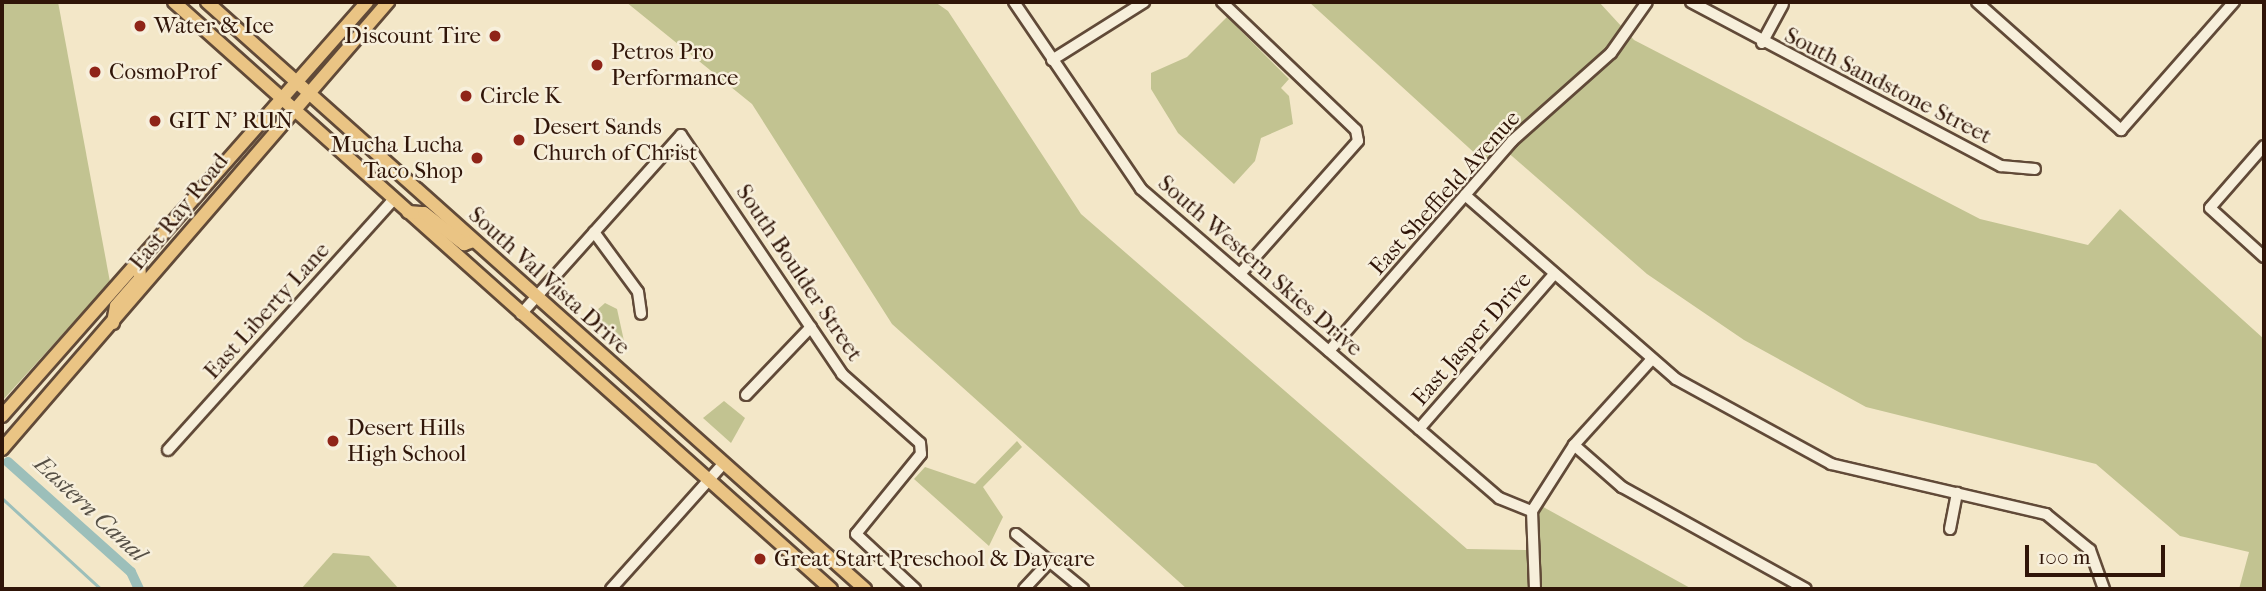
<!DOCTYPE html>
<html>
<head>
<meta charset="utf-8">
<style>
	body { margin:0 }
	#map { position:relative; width:2266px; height:591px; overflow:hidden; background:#f3e7c8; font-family:"IM FELL French Canon",serif }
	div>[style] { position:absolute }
	.green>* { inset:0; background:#c2c391 }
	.stream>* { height:2.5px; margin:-1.25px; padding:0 1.25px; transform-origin:1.25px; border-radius:1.25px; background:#9cbfba }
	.canal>* { height:10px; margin:-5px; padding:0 5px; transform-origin:5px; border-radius:5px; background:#9cbfba }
	.roads { filter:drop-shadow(2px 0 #614a38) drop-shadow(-2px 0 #614a38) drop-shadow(0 2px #614a38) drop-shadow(0 -2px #614a38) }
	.minor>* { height:10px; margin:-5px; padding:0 5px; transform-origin:5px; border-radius:5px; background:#f7efdb }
	.major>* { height:12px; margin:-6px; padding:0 6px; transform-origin:6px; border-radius:6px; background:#eac484 }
	.dots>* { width:19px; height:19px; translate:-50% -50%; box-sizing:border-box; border:4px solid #f7efdb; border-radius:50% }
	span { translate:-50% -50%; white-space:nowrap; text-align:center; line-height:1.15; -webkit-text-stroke:5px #f7efdb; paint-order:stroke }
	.poi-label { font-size:23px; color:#301508 }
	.left { translate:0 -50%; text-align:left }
	.right { translate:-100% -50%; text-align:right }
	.street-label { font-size:23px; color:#301508 }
	.water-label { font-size:24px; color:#565046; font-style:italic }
	.frame { position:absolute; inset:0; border:4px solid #301508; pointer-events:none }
	.scale { position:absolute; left:2025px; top:545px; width:140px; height:32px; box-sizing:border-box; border:4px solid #301508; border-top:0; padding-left:9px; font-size:21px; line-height:24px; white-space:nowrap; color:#301508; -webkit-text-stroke:5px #f7efdb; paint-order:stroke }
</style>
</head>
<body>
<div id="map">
	<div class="green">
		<div style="clip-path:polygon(2px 2px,58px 2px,110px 282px,2px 401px)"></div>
		<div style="clip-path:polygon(626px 2px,935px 2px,948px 11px,1081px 214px,1467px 549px,1529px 550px,1536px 503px,1692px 589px,1187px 589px,892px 324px,752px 104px)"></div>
		<div style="clip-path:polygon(1309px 2px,1599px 2px,1634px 40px,1980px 219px,2088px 245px,2120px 209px,2264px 339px,2264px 589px,2239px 589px,2249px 552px,2180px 536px,2096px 464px,1866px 407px,1744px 340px,1647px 274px,1505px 150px,1491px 168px)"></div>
		<div style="clip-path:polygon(1227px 17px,1289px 79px,1281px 88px,1289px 96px,1293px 124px,1261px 138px,1255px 161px,1234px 184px,1178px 133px,1151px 89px,1151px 73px,1187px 57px)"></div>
		<div style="clip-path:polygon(605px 303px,617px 309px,626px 350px,598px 323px,596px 311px)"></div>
		<div style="clip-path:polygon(724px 401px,745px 418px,731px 443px,703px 418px)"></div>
		<div style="clip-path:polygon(1017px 441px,1022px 447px,983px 487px,1003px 517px,989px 546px,914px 479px,925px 467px,975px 484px)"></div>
		<div style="clip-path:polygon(333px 553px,369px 556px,399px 589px,301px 589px)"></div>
	</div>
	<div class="stream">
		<div style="left:2px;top:498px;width:134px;rotate:42.6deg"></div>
	</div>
	<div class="canal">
		<div style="left:8px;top:462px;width:165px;rotate:41.8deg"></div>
		<div style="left:131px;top:572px;width:19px;rotate:65deg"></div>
	</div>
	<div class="roads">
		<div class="minor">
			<div style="left:1014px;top:2px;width:226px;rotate:55.8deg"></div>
			<div style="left:1141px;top:189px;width:473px;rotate:40.8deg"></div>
			<div style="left:1499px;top:498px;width:35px;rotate:22deg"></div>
			<div style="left:1222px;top:2px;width:185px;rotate:43.7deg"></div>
			<div style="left:1356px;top:130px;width:11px;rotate:80deg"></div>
			<div style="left:1358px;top:141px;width:178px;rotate:131.6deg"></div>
			<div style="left:1691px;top:2px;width:351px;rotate:27.9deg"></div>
			<div style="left:2001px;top:166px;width:34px;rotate:5deg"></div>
			<div style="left:1977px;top:2px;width:193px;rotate:41.6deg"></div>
			<div style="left:2121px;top:130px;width:171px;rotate:-48.6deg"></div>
			<div style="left:1762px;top:43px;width:44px;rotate:-61.7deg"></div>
			<div style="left:1052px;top:60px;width:109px;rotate:-32.2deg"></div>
			<div style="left:2264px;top:146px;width:82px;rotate:131.1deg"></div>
			<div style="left:2210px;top:208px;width:73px;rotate:42.2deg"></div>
			<div style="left:1465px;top:195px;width:280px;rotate:41.1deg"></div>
			<div style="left:1676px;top:379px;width:177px;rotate:28.7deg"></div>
			<div style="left:1831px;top:464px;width:221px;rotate:13.1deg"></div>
			<div style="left:2046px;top:514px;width:57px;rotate:39.3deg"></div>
			<div style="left:2090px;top:550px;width:41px;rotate:70.3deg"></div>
			<div style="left:594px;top:232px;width:74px;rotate:53.7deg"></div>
			<div style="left:638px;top:292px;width:22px;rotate:82deg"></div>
			<div style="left:521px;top:314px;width:240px;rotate:-48.2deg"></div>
			<div style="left:681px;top:135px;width:288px;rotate:56deg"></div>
			<div style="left:842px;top:374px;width:104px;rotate:41.5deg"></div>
			<div style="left:920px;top:443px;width:11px;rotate:85deg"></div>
			<div style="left:921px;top:454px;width:103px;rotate:129.1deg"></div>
			<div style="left:856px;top:534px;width:81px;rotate:43deg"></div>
			<div style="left:1329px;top:351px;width:279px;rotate:-48.9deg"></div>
			<div style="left:1512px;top:141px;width:132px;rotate:-41.6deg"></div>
			<div style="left:1611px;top:53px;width:62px;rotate:-54.8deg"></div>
			<div style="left:746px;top:395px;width:94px;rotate:-46.3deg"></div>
			<div style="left:1419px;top:429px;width:206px;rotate:-48.9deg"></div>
			<div style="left:1574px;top:445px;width:64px;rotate:41.2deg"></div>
			<div style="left:1622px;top:487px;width:210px;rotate:29deg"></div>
			<div style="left:168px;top:450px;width:338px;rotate:-48deg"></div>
			<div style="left:1950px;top:529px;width:37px;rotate:-79deg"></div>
			<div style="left:1016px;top:534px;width:87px;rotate:39.4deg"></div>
			<div style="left:611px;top:589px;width:169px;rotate:-48.1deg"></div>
			<div style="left:1024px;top:589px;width:40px;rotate:-47deg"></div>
			<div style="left:1535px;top:589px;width:78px;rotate:-92.2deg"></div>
			<div style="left:1532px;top:511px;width:78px;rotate:-57.5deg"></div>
			<div style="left:1574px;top:445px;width:115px;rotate:-47.8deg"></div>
		</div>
		<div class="major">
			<div style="left:174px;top:2px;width:881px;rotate:41.78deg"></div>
			<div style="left:207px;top:2px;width:882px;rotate:41.74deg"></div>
			<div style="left:408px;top:212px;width:16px;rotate:4deg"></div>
			<div style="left:424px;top:213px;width:51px;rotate:37.8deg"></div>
			<div style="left:464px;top:244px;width:10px;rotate:-17deg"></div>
			<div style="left:113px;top:323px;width:17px;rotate:-80deg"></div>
			<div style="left:116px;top:306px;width:37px;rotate:-49deg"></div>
			<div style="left:140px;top:278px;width:17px;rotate:-93deg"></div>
			<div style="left:2px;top:416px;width:552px;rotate:-48.6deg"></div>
			<div style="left:2px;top:449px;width:591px;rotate:-49.19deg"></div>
		</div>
	</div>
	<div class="dots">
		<div style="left:140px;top:26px;background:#8f2418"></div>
		<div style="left:495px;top:36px;background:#8f2418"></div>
		<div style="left:597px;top:65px;background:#8f2418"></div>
		<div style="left:95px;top:72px;background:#8f2418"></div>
		<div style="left:466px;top:96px;background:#8f2418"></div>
		<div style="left:155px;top:121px;background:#8f2418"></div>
		<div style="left:519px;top:140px;background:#8f2418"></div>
		<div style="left:477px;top:158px;background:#8f2418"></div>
		<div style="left:333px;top:441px;background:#8f2418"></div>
		<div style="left:760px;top:559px;background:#8f2418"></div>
	</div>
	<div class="poi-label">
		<span class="left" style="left:154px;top:26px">Water &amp; Ice</span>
		<span class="right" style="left:481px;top:36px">Discount Tire</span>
		<span class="left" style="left:611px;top:65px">Petros Pro<br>Performance</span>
		<span class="left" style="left:109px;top:72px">CosmoProf</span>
		<span class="left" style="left:480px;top:96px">Circle K</span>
		<span class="left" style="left:169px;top:121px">GIT N' RUN</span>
		<span class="left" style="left:533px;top:140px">Desert Sands<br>Church of Christ</span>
		<span class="right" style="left:463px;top:158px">Mucha Lucha<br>Taco Shop</span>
		<span class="left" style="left:347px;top:441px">Desert Hills<br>High School</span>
		<span class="left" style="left:774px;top:559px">Great Start Preschool &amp; Daycare</span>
	</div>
	<div class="street-label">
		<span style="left:1888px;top:86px;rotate:27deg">South Sandstone Street</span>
		<span style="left:1445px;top:193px;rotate:-48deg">East Sheffield Avenue</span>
		<span style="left:179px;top:212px;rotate:-51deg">East Ray Road</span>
		<span style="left:1260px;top:266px;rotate:41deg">South Western Skies Drive</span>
		<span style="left:799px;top:273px;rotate:56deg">South Boulder Street</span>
		<span style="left:549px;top:281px;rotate:42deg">South Val Vista Drive</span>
		<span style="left:267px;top:311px;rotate:-48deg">East Liberty Lane</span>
		<span style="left:1472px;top:339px;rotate:-49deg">East Jasper Drive</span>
	</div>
	<div class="water-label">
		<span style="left:90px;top:509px;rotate:43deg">Eastern Canal</span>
	</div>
	<div class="frame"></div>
	<div class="scale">100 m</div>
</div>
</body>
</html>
